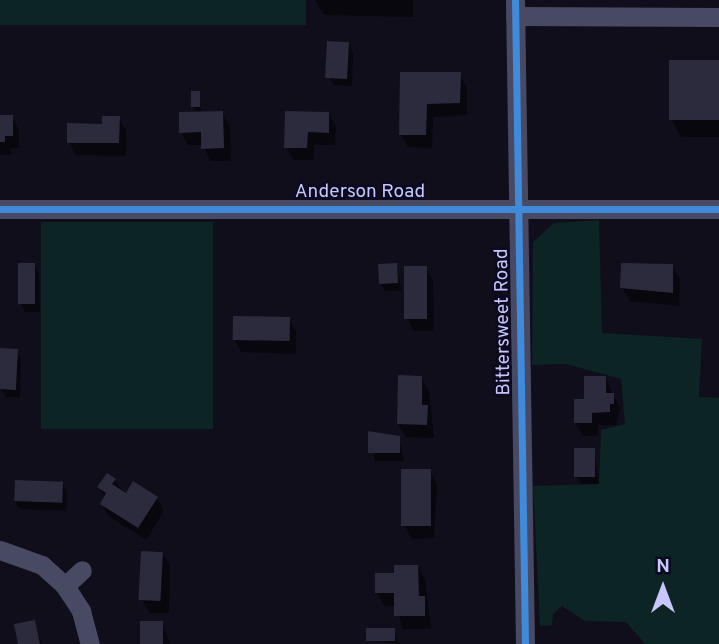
<!DOCTYPE html>
<html>
<head>
<meta charset="utf-8">
<style>
	body { margin:0 }
	#map { position:relative; width:719px; height:644px; overflow:hidden; background:#0f0e1a; font-family:Overpass,sans-serif }
	div>[style] { position:absolute }
	.green>* { inset:0; background:#0c2423; transform-origin:0 0 }
	.shadow>* { inset:0; background:#0007 }
	.building>* { inset:0; background:#2c2a3d; transform-origin:0 0 }
	.minor>* { height:19px; margin:-9.5px; padding:0 9.5px; transform-origin:9.5px; border-radius:9.5px; background:#484a63 }
	.cycleway>* { height:7px; margin:-3.5px; padding:0 3.5px; transform-origin:3.5px; border-radius:3.5px; background:#408adc }
	span { translate:-50% -50%; white-space:nowrap; text-align:center; line-height:1.15; -webkit-text-stroke:5px #0b0a1e; paint-order:stroke }
	.street-label { font-size:19px; color:#c7c6ff }
	.north { position:absolute; left:628px; top:553px; width:70px; height:70px; -webkit-text-stroke:5px #0b0a1e; paint-order:stroke; rotate:0deg; font-size:19px; font-weight:700; line-height:28px; text-align:center; color:#c7c6ff }
	.north::after { content:''; display:block; margin:auto; width:24px; height:32px; background:#c7c6ff; clip-path:polygon(50% 0,100% 100%,50% 72%,0 100%) }
</style>
</head>
<body>
<div id="map">
	<div class="green">
		<div style="left:0;top:0;width:306px;height:25px"></div>
		<div style="clip-path:polygon(599px 220px,602px 333px,702px 339px,699px 397px,719px 398px,719px 644px,645px 644px,626px 622px,585px 621px,562px 606px,553px 614px,552px 625px,540px 626px,533px 486px,599px 484px,601px 430px,625px 424px,621px 379px,566px 364px,532px 365px,533px 242px,554px 223px)"></div>
		<div style="left:41px;top:222px;width:172px;height:207px"></div>
	</div>
	<div class="shadow">
		<div style="clip-path:polygon(315px 0,413px 0,413px 17px,324px 15px)"></div>
		<div style="clip-path:polygon(348px 43px,353px 52px,352px 86px,334px 85px,329px 77px)"></div>
		<div style="clip-path:polygon(719px 62px,719px 137px,681px 137px,671px 119px)"></div>
		<div style="clip-path:polygon(402px 74px,460px 74px,467px 87px,467px 115px,433px 117px,432px 148px,408px 147px,401px 135px)"></div>
		<div style="clip-path:polygon(199px 93px,201px 113px,222px 113px,230px 126px,231px 161px,210px 161px,203px 145px,188px 145px,181px 132px,197px 113px,193px 107px)"></div>
		<div style="clip-path:polygon(328px 113px,336px 126px,335px 145px,314px 145px,314px 160px,294px 160px,286px 147px)"></div>
		<div style="clip-path:polygon(0 117px,12px 117px,19px 130px,19px 148px,11px 148px,11px 155px,0 155px)"></div>
		<div style="clip-path:polygon(119px 118px,126px 131px,126px 156px,76px 155px,69px 142px)"></div>
		<div style="clip-path:polygon(34px 264px,39px 273px,40px 312px,25px 312px,20px 303px)"></div>
		<div style="clip-path:polygon(396px 265px,402px 291px,385px 291px,380px 283px)"></div>
		<div style="clip-path:polygon(672px 266px,680px 279px,679px 306px,630px 301px,622px 288px)"></div>
		<div style="clip-path:polygon(426px 268px,433px 281px,434px 331px,414px 331px,407px 318px)"></div>
		<div style="clip-path:polygon(289px 319px,296px 332px,296px 354px,241px 352px,234px 339px)"></div>
		<div style="clip-path:polygon(16px 350px,21px 359px,20px 397px,6px 397px,1px 388px)"></div>
		<div style="clip-path:polygon(605px 377px,620px 408px,616px 425px,598px 425px,598px 436px,583px 436px,575px 423px)"></div>
		<div style="clip-path:polygon(421px 378px,429px 391px,434px 438px,406px 437px,398px 424px)"></div>
		<div style="clip-path:polygon(370px 432px,399px 438px,404px 461px,375px 461px)"></div>
		<div style="clip-path:polygon(594px 449px,599px 484px,581px 484px,577px 476px)"></div>
		<div style="clip-path:polygon(430px 471px,437px 484px,434px 538px,412px 539px,404px 526px)"></div>
		<div style="clip-path:polygon(114px 480px,126px 495px,157px 498px,164px 511px,146px 540px,109px 516px,102px 504px,105px 498px,99px 487px)"></div>
		<div style="clip-path:polygon(62px 483px,67px 492px,66px 511px,20px 509px,15px 501px)"></div>
		<div style="clip-path:polygon(162px 553px,170px 566px,169px 613px,150px 613px,142px 600px)"></div>
		<div style="clip-path:polygon(417px 566px,425px 579px,431px 629px,403px 629px,396px 606px,384px 606px,377px 593px,396px 575px)"></div>
		<div style="clip-path:polygon(34px 622px,42px 644px,19px 644px)"></div>
		<div style="clip-path:polygon(162px 623px,170px 644px,142px 644px)"></div>
		<div style="clip-path:polygon(394px 630px,399px 644px,367px 640px)"></div>
	</div>
	<div class="building">
		<div style="left:327px;top:41px;width:22px;height:37px;rotate:3deg"></div>
		<div style="left:669px;top:60px;width:50px;height:60px"></div>
		<div style="clip-path:polygon(400px 72px,461px 72px,460px 103px,427px 104px,426px 135px,399px 135px)"></div>
		<div style="left:191px;top:91px;width:9px;height:16px"></div>
		<div style="clip-path:polygon(223px 111px,224px 148px,201px 149px,201px 132px,179px 133px,179px 112px)"></div>
		<div style="clip-path:polygon(285px 111px,329px 112px,329px 133px,308px 132px,307px 148px,284px 148px)"></div>
		<div style="clip-path:polygon(0 115px,13px 115px,13px 136px,5px 136px,5px 142px,0 142px)"></div>
		<div style="clip-path:polygon(102px 116px,120px 116px,119px 143px,67px 143px,67px 123px,102px 124px)"></div>
		<div style="left:18px;top:263px;width:17px;height:41px"></div>
		<div style="left:397px;top:263px;width:20px;height:19px;rotate:87deg"></div>
		<div style="clip-path:polygon(621px 263px,673px 264px,673px 293px,620px 288px)"></div>
		<div style="left:404px;top:266px;width:23px;height:53px"></div>
		<div style="left:233px;top:316px;width:57px;height:24px;rotate:1deg"></div>
		<div style="left:0;top:348px;width:18px;height:41px;rotate:3deg"></div>
		<div style="clip-path:polygon(398px 375px,422px 376px,422px 405px,428px 405px,427px 425px,397px 424px)"></div>
		<div style="clip-path:polygon(584px 376px,606px 376px,606px 393px,614px 393px,614px 404px,610px 404px,610px 412px,592px 413px,592px 423px,574px 423px,574px 399px,584px 399px)"></div>
		<div style="clip-path:polygon(368px 431px,400px 436px,400px 453px,368px 453px)"></div>
		<div style="left:574px;top:448px;width:21px;height:29px"></div>
		<div style="left:401px;top:469px;width:30px;height:57px"></div>
		<div style="clip-path:polygon(107px 473px,116px 479px,112px 484px,126px 493px,133px 481px,158px 497px,138px 528px,100px 504px,106px 493px,97px 487px)"></div>
		<div style="left:15px;top:480px;width:48px;height:21px;rotate:2deg"></div>
		<div style="left:141px;top:551px;width:22px;height:49px;rotate:3deg"></div>
		<div style="clip-path:polygon(394px 565px,418px 565px,419px 596px,425px 596px,425px 616px,394px 616px,394px 593px,375px 593px,375px 573px,394px 573px)"></div>
		<div style="clip-path:polygon(35px 620px,40px 644px,18px 644px,14px 624px)"></div>
		<div style="left:140px;top:621px;width:23px;height:23px"></div>
		<div style="left:366px;top:628px;width:29px;height:13px"></div>
	</div>
	<div class="minor">
		<div style="left:515px;top:0;width:644px;rotate:89.11deg"></div>
		<div style="left:515px;top:16px;width:204px;rotate:0.3deg"></div>
		<div style="left:0;top:209px;width:719px"></div>
		<div style="left:0;top:550px;width:45px;rotate:19.7deg"></div>
		<div style="left:42px;top:565px;width:31px;rotate:42deg"></div>
		<div style="left:65px;top:586px;width:30px;rotate:57deg"></div>
		<div style="left:81px;top:611px;width:34px;rotate:75deg"></div>
		<div style="left:65px;top:586px;width:23px;rotate:-43deg"></div>
	</div>
	<div class="cycleway">
		<div style="left:515px;top:0;width:644px;rotate:89.11deg"></div>
		<div style="left:0;top:209px;width:719px"></div>
	</div>
	<div class="street-label">
		<span style="left:360px;top:193px">Anderson Road</span>
		<span style="left:504px;top:322px;rotate:-91deg">Bittersweet Road</span>
	</div>
	<div class="north">N</div>
</div>
</body>
</html>
